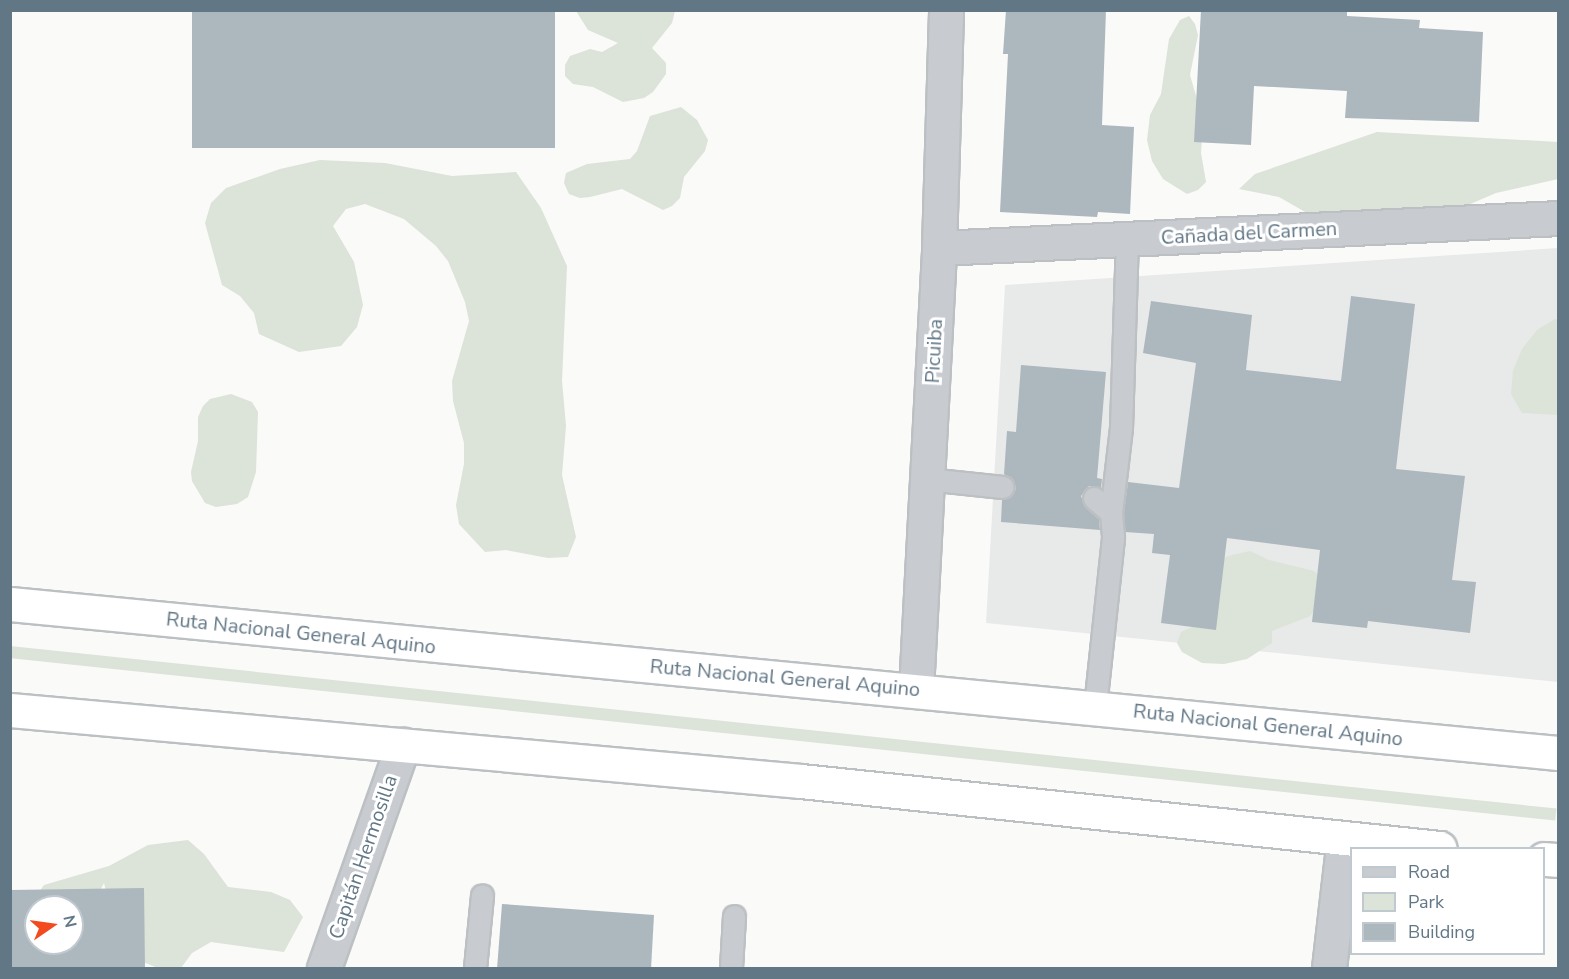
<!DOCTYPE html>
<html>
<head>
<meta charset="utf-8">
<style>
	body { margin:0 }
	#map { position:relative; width:1569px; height:979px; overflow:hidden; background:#fafaf8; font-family:"Nunito Sans",sans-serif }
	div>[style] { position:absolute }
	.built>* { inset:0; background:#e8e9e9 }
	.green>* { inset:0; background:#dce3d8; transform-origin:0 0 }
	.building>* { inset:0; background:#adb7be; transform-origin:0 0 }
	.roads { filter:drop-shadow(2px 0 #bcc0c3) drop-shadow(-2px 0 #bcc0c3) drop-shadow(0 2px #bcc0c3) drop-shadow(0 -2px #bcc0c3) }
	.service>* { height:21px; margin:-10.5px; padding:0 10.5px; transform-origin:10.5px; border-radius:10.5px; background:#c8ccd0 }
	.minor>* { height:33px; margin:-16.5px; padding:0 16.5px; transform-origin:16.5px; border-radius:16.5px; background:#c8ccd0 }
	.tertiary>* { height:33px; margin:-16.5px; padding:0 16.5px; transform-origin:16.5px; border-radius:16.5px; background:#c8ccd0 }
	.trunk>* { height:33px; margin:-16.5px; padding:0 16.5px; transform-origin:16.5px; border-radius:16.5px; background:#fff }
	span { translate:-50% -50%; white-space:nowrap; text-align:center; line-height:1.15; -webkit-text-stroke:6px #fff; paint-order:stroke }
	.street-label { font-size:20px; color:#627786 }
	.frame { position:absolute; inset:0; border:12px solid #627786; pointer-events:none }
	.legend { position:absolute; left:1350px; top:847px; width:195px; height:108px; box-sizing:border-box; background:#fff; border:2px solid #c0c9cf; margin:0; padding:8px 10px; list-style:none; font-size:18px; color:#627786 }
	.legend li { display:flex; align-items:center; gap:12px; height:30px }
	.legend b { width:30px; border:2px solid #c0c9cf }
	.north { position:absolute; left:24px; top:895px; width:60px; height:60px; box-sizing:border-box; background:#fff; border:2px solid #c0c9cf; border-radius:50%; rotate:77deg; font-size:16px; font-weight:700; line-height:24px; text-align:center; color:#627786 }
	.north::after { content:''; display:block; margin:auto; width:21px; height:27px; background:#f34b1f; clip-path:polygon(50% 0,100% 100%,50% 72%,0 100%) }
</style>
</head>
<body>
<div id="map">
	<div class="built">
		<div style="clip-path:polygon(1558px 248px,1558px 682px,986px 623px,1005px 285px)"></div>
	</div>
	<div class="green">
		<div style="clip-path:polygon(576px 11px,675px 11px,672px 23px,652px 48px,666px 63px,666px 74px,653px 92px,644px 98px,623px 102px,593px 87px,573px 84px,565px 76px,565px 65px,570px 56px,590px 49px,602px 52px,618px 43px,588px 30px)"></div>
		<div style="clip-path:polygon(1189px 16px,1195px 24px,1198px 35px,1190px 75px,1203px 120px,1201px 153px,1206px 182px,1198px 190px,1187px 194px,1163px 179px,1152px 161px,1147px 140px,1150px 115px,1161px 94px,1169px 39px,1180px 20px)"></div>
		<div style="clip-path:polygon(681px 107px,697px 120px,708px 140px,705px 151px,684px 177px,680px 198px,672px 206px,663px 210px,622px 189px,590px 197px,580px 198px,569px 194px,564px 183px,566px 173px,587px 164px,630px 159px,637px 151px,650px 116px)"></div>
		<div style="clip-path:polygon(1377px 132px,1558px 142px,1558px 179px,1496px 193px,1419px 226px,1335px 229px,1279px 197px,1239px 189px,1255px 174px)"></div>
		<div style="clip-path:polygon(320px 160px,385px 163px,452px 176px,516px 172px,541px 208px,567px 266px,562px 381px,566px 426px,562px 475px,576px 537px,568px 557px,548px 558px,506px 550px,485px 552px,459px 524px,456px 505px,464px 464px,464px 443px,453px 401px,452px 381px,469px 321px,465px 302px,448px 261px,436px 246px,404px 219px,365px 204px,346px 209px,333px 226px,354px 262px,363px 305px,357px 327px,341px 346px,299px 352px,259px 334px,254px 313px,240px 296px,222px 285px,205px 223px,211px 203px,226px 188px,280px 169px)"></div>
		<div style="clip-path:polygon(1555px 319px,1558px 320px,1558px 415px,1522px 413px,1511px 394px,1513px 371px,1522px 349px,1537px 330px)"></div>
		<div style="clip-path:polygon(231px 394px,252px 402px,258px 412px,256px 472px,248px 497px,237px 504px,216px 507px,205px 503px,192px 481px,191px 472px,198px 441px,198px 417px,203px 406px,210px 399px)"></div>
		<div style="clip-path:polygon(1250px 551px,1269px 560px,1314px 571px,1321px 578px,1324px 599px,1310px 616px,1272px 631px,1272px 643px,1247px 659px,1224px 664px,1202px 663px,1182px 652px,1177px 643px,1181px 632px,1192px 627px,1219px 561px,1228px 556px)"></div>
		<div style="left:10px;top:646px;width:1555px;height:12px;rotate:6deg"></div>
		<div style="clip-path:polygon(188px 840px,204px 854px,228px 887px,271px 892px,290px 900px,303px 917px,284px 952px,211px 942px,192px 953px,181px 968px,158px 968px,138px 960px,109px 902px,104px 883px,85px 920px,72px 907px,36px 907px,32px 902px,44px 885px,109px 866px,148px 845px)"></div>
	</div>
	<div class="building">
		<div style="left:192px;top:10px;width:363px;height:138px"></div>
		<div style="clip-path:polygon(1006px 10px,1106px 10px,1102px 125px,1134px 127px,1130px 214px,1098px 212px,1097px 217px,1000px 212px,1008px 54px,1003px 54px)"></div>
		<div style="clip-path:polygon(1201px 10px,1347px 10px,1347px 16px,1420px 20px,1419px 28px,1483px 32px,1479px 122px,1345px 118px,1347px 91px,1254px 86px,1251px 145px,1194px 142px)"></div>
		<div style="clip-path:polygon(1351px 296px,1415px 304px,1396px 469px,1465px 476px,1452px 580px,1476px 582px,1470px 633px,1368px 621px,1367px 628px,1312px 622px,1320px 550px,1227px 538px,1216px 630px,1161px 623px,1170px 555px,1152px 553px,1154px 534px,1125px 532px,1124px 513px,1128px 482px,1179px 488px,1196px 363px,1143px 353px,1151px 301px,1252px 315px,1246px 370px,1341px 381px)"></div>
		<div style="clip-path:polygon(1021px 365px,1106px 372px,1097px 478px,1102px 479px,1101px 488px,1089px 486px,1081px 496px,1085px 507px,1099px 519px,1100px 530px,1001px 522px,1002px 500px,1009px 498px,1016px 489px,1014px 481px,1004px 474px,1007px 431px,1016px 432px)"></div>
		<div style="clip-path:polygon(evenodd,144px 888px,145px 969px,10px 969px,10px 890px,144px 888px,36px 907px,72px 907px,72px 943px,36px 943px,36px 907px)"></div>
		<div style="clip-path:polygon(502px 904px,654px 915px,651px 969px,497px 969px)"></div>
	</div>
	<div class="roads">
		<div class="service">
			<div style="left:927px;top:479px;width:76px;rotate:6deg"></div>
			<div style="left:1094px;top:498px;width:23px;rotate:41deg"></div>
			<div style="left:1111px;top:513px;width:25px;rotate:85deg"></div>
			<div style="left:1113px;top:538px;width:170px;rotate:96.1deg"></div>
			<div style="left:1111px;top:513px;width:86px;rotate:-83.3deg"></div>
			<div style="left:1121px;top:428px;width:189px;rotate:-88.2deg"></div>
			<div style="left:475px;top:968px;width:73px;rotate:-84.5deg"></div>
			<div style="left:731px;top:968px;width:52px;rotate:-86.7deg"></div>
		</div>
		<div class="minor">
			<div style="left:939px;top:248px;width:620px;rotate:-2.77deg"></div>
			<div style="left:916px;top:690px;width:443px;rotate:-87deg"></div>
			<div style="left:939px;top:248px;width:238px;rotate:-88.3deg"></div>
			<div style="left:1329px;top:968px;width:130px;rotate:-83.4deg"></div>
		</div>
		<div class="tertiary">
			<div style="left:324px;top:968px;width:237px;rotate:-70.5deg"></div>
		</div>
		<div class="trunk">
			<div style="left:10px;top:604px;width:1555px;rotate:5.5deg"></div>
			<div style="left:10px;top:710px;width:794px;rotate:5.13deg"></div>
			<div style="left:801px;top:781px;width:642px;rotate:5.99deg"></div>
			<div style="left:1544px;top:859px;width:14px;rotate:4deg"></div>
		</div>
	</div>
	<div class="street-label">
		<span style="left:1249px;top:233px;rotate:-3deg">Cañada del Carmen</span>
		<span style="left:934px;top:351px;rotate:-87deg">Picuiba</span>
		<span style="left:301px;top:633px;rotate:6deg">Ruta Nacional General Aquino</span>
		<span style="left:785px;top:678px;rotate:5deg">Ruta Nacional General Aquino</span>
		<span style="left:1268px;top:725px;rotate:6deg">Ruta Nacional General Aquino</span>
		<span style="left:363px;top:857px;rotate:-71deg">Capitán Hermosilla</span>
	</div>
	<div class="frame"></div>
	<ul class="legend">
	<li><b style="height:8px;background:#c8ccd0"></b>Road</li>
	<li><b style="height:16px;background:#dce3d8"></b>Park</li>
	<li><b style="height:16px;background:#adb7be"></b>Building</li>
	</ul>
	<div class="north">N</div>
</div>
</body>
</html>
